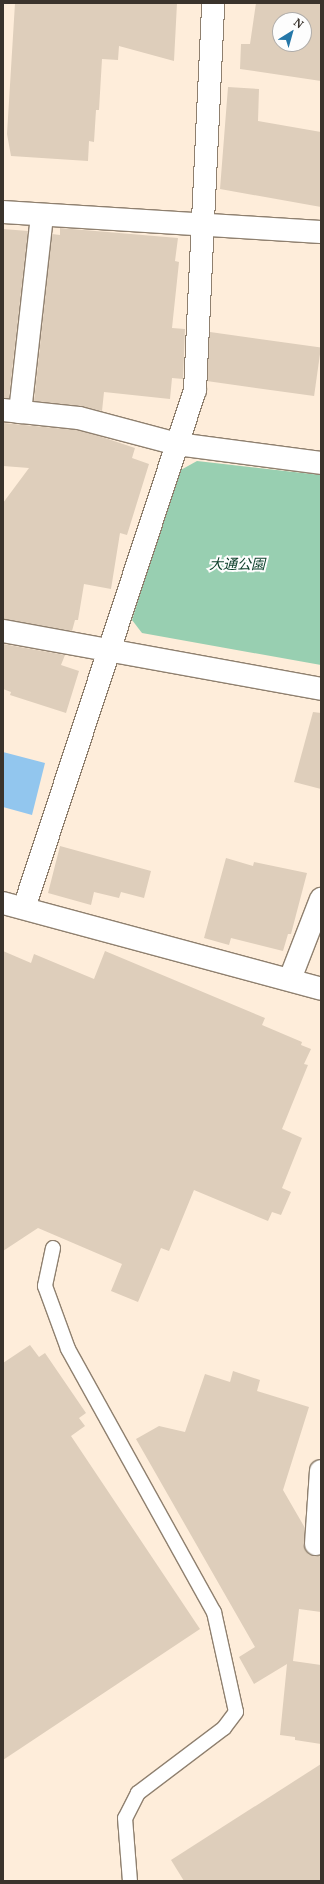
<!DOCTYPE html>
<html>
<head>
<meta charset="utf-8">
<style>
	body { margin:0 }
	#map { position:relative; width:324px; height:1884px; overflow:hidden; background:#feedda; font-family:"Noto Serif","Noto Sans JP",serif }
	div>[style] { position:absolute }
	.green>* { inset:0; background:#98cfb1 }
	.water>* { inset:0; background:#92c6ee }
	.building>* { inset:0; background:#decebb; transform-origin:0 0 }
	.roads { filter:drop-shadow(1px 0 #8f806f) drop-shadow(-1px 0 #8f806f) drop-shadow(0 1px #8f806f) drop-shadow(0 -1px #8f806f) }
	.lane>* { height:14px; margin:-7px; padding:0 7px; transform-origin:7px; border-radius:7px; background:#fff }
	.street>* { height:22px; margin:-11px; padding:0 11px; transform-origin:11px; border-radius:11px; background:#fff }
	span { translate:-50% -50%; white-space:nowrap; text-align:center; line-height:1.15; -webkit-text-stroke:4px #fdfdfd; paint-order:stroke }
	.park-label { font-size:14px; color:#083c27; font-style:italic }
	.frame { position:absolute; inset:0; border:4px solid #3a332c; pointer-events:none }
	.north { position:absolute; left:272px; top:12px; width:40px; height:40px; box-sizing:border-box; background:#fdfdfd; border:1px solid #afaca9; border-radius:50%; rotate:37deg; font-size:11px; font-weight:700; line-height:16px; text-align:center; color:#3a332c }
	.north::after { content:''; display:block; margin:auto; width:14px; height:18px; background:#2577a8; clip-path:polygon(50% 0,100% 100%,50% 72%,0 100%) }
</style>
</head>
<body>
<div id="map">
	<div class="green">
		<div style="clip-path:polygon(197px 461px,321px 475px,321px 665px,142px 633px,132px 620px,179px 471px)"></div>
	</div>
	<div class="water">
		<div style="clip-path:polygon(3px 752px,45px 763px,32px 815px,3px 807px)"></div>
	</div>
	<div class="building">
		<div style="clip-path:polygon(15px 3px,177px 3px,174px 61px,119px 46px,118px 60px,102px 59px,99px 110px,96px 110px,94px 142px,89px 141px,88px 161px,11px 156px,7px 134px)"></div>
		<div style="clip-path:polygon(evenodd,256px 3px,321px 3px,321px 81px,240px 69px,241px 44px,250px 44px,256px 3px,280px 20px,304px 20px,304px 44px,280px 44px,280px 20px)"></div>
		<div style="clip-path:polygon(228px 87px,259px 89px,258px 121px,321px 132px,321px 207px,220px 189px)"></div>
		<div style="clip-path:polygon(60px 228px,178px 238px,175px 261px,179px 262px,172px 328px,185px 329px,183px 379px,172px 378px,170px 399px,104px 392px,102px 411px,80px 406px,34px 401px,52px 234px,60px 235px)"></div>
		<div style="clip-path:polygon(3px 229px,28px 231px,9px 398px,3px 398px)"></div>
		<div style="left:210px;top:332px;width:112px;height:49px;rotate:8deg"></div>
		<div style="clip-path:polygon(3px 423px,77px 430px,99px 436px,135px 448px,132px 458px,149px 464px,127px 535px,120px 533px,111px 589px,84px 584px,78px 620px,75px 620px,72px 631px,3px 619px,3px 503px,29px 468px,3px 466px)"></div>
		<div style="clip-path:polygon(3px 644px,65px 655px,61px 665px,79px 671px,66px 713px,10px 695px,11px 692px,3px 689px)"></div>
		<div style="clip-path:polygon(313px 712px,321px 713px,321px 789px,294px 782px)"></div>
		<div style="clip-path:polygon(60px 846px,151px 871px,144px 898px,121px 892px,119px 898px,94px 892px,91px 905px,48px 893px)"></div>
		<div style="clip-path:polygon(226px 858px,253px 866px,254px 862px,307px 873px,291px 934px,288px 934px,283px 951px,231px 938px,229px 945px,204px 938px)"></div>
		<div style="clip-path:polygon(3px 951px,31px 963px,34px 954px,94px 979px,105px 951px,265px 1018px,262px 1025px,302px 1042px,301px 1045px,311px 1049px,304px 1064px,308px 1065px,282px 1129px,302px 1138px,282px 1188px,291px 1192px,281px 1215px,272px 1212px,268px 1221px,194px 1190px,169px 1251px,161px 1248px,138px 1302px,111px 1291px,122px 1264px,38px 1228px,3px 1251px)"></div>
		<div style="clip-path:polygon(30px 1345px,39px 1357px,45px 1353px,86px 1413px,79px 1418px,85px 1426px,71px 1436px,200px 1629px,3px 1760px,3px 1363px)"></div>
		<div style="clip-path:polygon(233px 1371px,260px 1380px,257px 1391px,309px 1407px,283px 1490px,305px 1528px,305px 1550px,309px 1555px,321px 1557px,321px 1612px,299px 1609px,293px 1661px,321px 1665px,321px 1744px,295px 1740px,295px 1737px,280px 1735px,287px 1664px,254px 1684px,239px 1657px,255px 1647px,136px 1439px,159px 1426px,185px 1432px,205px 1374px,230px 1382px)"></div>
		<div style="clip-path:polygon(321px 1764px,321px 1881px,184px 1881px,171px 1860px)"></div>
	</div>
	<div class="roads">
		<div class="lane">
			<div style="left:53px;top:1248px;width:39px;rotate:102deg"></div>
			<div style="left:45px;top:1286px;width:67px;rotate:69.9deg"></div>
			<div style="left:68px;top:1349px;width:301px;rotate:61deg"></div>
			<div style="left:214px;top:1612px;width:102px;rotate:77.6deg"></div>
			<div style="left:236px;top:1712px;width:20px;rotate:127deg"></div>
			<div style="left:224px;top:1728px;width:108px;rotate:142.9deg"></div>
			<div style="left:138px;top:1793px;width:28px;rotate:117deg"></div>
			<div style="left:125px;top:1818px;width:63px;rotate:85.5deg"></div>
		</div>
		<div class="street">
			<div style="left:3px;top:212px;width:319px;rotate:3.6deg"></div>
			<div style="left:3px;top:410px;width:76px;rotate:6deg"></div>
			<div style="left:79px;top:418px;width:101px;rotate:14.9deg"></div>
			<div style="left:177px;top:444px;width:145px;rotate:7.5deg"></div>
			<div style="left:20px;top:412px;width:198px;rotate:-83.6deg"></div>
			<div style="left:3px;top:631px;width:323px;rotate:10.3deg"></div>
			<div style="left:3px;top:903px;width:329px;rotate:15.1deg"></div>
			<div style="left:24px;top:908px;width:545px;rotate:-71.73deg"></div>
			<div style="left:195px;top:390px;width:387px;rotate:-87.3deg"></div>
			<div style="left:290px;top:979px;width:86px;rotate:-68.8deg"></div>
			<div style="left:316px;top:1544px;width:73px;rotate:-86.1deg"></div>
		</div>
	</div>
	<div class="park-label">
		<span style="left:237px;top:564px">大通公園</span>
	</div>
	<div class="frame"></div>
	<div class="north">N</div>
</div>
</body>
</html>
